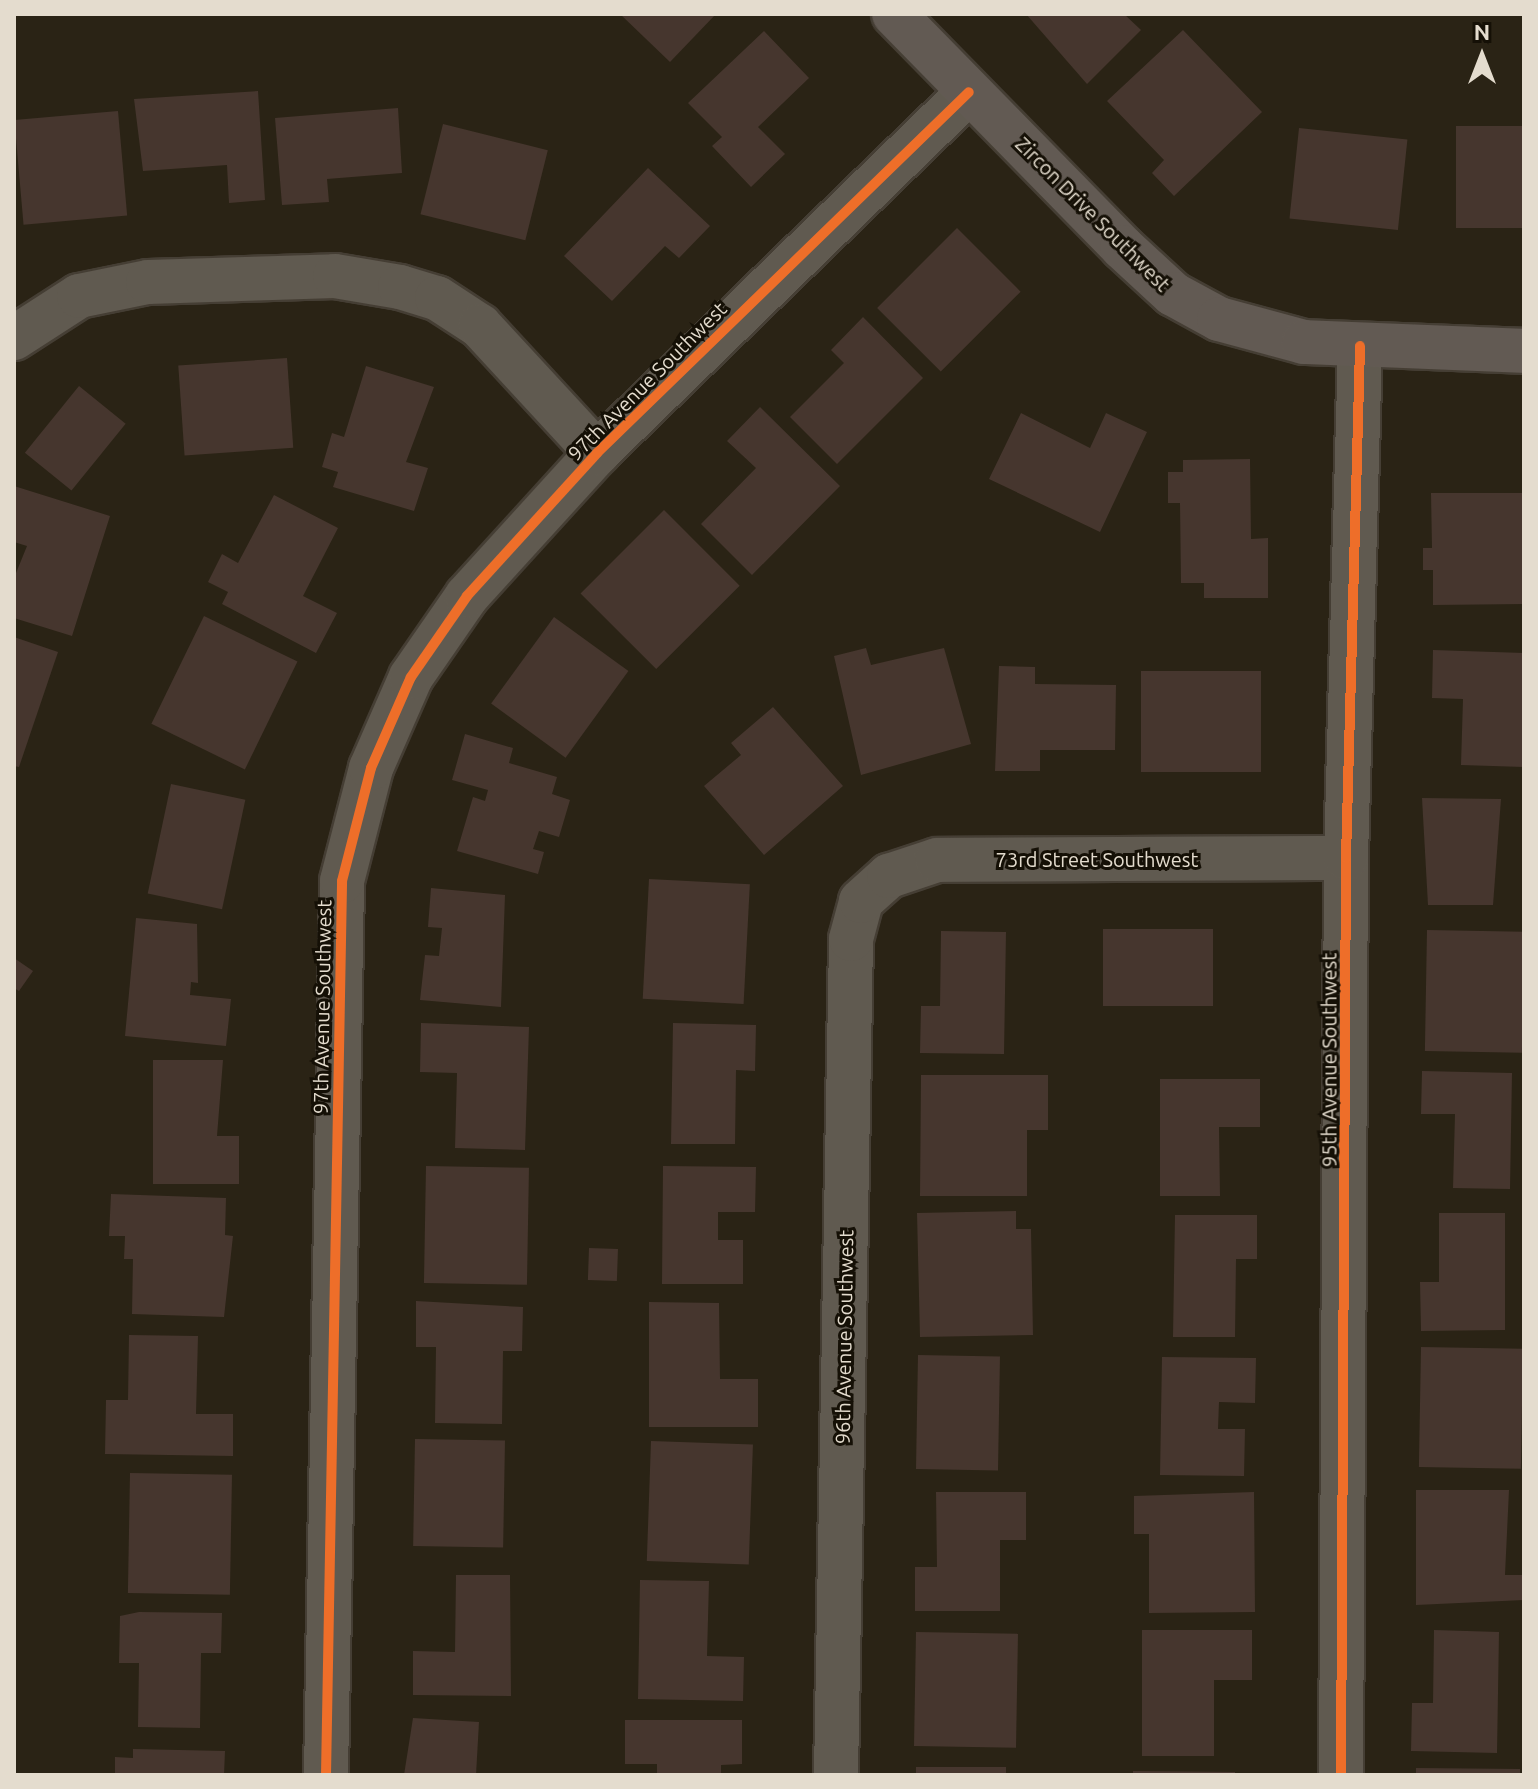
<!DOCTYPE html>
<html>
<head>
<meta charset="utf-8">
<style>
	body { margin:0 }
	#map { position:relative; width:1538px; height:1789px; overflow:hidden; background:#2a2315; font-family:Ubuntu,sans-serif }
	div>[style] { position:absolute }
	.building>* { inset:0; background:#46362e; transform-origin:0 0 }
	.roads { filter:drop-shadow(2px 0 #453e34) drop-shadow(-2px 0 #453e34) drop-shadow(0 2px #453e34) drop-shadow(0 -2px #453e34) }
	.street>* { height:44px; margin:-22px; padding:0 22px; transform-origin:22px; border-radius:22px; background:#605a50 }
	.secondary>* { height:44px; margin:-22px; padding:0 22px; transform-origin:22px; border-radius:22px; background:#625a53 }
	.cycleway>* { height:10px; margin:-5px; padding:0 5px; transform-origin:5px; border-radius:5px; background:#ee6e29 }
	span { translate:-50% -50%; white-space:nowrap; text-align:center; line-height:1.15; -webkit-text-stroke:6px #151006; paint-order:stroke }
	.street-label { font-size:20px; color:#e4dcce }
	.frame { position:absolute; inset:0; border:16px solid #e4dcce; pointer-events:none }
	.north { position:absolute; left:1442px; top:16px; width:80px; height:80px; -webkit-text-stroke:6px #151006; paint-order:stroke; rotate:0deg; font-size:22px; font-weight:700; line-height:32px; text-align:center; color:#e4dcce }
	.north::after { content:''; display:block; margin:auto; width:28px; height:36px; background:#e4dcce; clip-path:polygon(50% 0,100% 100%,50% 72%,0 100%) }
</style>
</head>
<body>
<div id="map">
	<div class="building">
		<div style="clip-path:polygon(620px 14px,716px 14px,670px 62px)"></div>
		<div style="clip-path:polygon(1026px 14px,1124px 14px,1141px 30px,1087px 84px)"></div>
		<div style="clip-path:polygon(1183px 30px,1262px 112px,1174px 196px,1152px 173px,1164px 160px,1107px 101px)"></div>
		<div style="clip-path:polygon(764px 31px,809px 78px,758px 127px,785px 154px,751px 187px,712px 146px,722px 137px,688px 103px)"></div>
		<div style="clip-path:polygon(258px 91px,265px 200px,229px 203px,227px 165px,143px 171px,134px 99px)"></div>
		<div style="clip-path:polygon(398px 108px,402px 173px,327px 179px,329px 202px,282px 205px,275px 118px)"></div>
		<div style="left:118px;top:111px;width:105px;height:104px;rotate:85deg"></div>
		<div style="left:443px;top:124px;width:108px;height:93px;rotate:14deg"></div>
		<div style="left:1524px;top:126px;width:102px;height:68px;rotate:90deg"></div>
		<div style="left:1299px;top:128px;width:109px;height:91px;rotate:6deg"></div>
		<div style="clip-path:polygon(648px 168px,710px 226px,679px 258px,665px 246px,612px 301px,564px 256px)"></div>
		<div style="left:957px;top:228px;width:90px;height:113px;rotate:45deg"></div>
		<div style="clip-path:polygon(863px 317px,923px 378px,837px 464px,790px 417px,844px 363px,831px 350px)"></div>
		<div style="left:287px;top:358px;width:90px;height:109px;rotate:86deg"></div>
		<div style="clip-path:polygon(366px 366px,434px 387px,406px 462px,428px 468px,414px 511px,333px 487px,338px 472px,322px 467px,332px 433px,344px 437px)"></div>
		<div style="left:79px;top:386px;width:60px;height:86px;rotate:39deg"></div>
		<div style="clip-path:polygon(760px 407px,840px 486px,752px 575px,701px 524px,756px 468px,727px 441px)"></div>
		<div style="clip-path:polygon(1021px 413px,1090px 448px,1106px 413px,1147px 432px,1100px 532px,989px 479px)"></div>
		<div style="clip-path:polygon(1250px 459px,1251px 539px,1268px 538px,1268px 598px,1204px 598px,1204px 583px,1181px 583px,1180px 503px,1168px 503px,1168px 472px,1183px 472px,1183px 460px)"></div>
		<div style="clip-path:polygon(14px 486px,110px 516px,72px 636px,14px 618px,14px 578px,27px 546px,14px 542px)"></div>
		<div style="clip-path:polygon(1431px 493px,1524px 493px,1524px 604px,1433px 605px,1433px 570px,1423px 570px,1423px 548px,1432px 548px)"></div>
		<div style="clip-path:polygon(274px 495px,338px 528px,303px 596px,337px 613px,316px 653px,222px 604px,228px 592px,208px 582px,222px 554px,238px 563px)"></div>
		<div style="left:664px;top:510px;width:107px;height:118px;rotate:45deg"></div>
		<div style="left:204px;top:616px;width:104px;height:120px;rotate:26deg"></div>
		<div style="left:554px;top:617px;width:92px;height:107px;rotate:36deg"></div>
		<div style="clip-path:polygon(14px 637px,58px 652px,19px 767px,14px 766px)"></div>
		<div style="clip-path:polygon(866px 648px,871px 665px,944px 648px,971px 744px,861px 775px,834px 656px)"></div>
		<div style="clip-path:polygon(1433px 650px,1524px 653px,1524px 767px,1461px 765px,1463px 699px,1432px 698px)"></div>
		<div style="clip-path:polygon(999px 666px,1035px 667px,1035px 684px,1116px 685px,1115px 750px,1040px 750px,1040px 771px,995px 771px)"></div>
		<div style="left:1141px;top:671px;width:120px;height:101px"></div>
		<div style="clip-path:polygon(773px 707px,843px 786px,764px 855px,704px 786px,741px 755px,731px 743px)"></div>
		<div style="clip-path:polygon(465px 734px,513px 748px,509px 763px,557px 777px,552px 794px,570px 800px,559px 837px,539px 831px,533px 849px,544px 852px,538px 874px,457px 851px,473px 797px,485px 801px,488px 790px,452px 780px)"></div>
		<div style="left:171px;top:784px;width:76px;height:112px;rotate:12deg"></div>
		<div style="clip-path:polygon(1422px 798px,1501px 799px,1493px 905px,1428px 905px)"></div>
		<div style="left:649px;top:879px;width:101px;height:120px;rotate:3deg"></div>
		<div style="clip-path:polygon(431px 888px,505px 895px,501px 1007px,420px 1000px,425px 955px,439px 956px,442px 928px,428px 927px)"></div>
		<div style="clip-path:polygon(136px 918px,197px 924px,198px 983px,191px 982px,190px 995px,231px 999px,226px 1046px,125px 1036px)"></div>
		<div style="left:1213px;top:929px;width:77px;height:110px;rotate:90deg"></div>
		<div style="left:1427px;top:930px;width:97px;height:121px;rotate:1deg"></div>
		<div style="clip-path:polygon(941px 931px,1006px 932px,1004px 1054px,920px 1053px,921px 1006px,940px 1006px)"></div>
		<div style="clip-path:polygon(14px 958px,33px 971px,19px 991px,14px 988px)"></div>
		<div style="clip-path:polygon(421px 1023px,529px 1027px,525px 1150px,455px 1148px,457px 1073px,420px 1072px)"></div>
		<div style="clip-path:polygon(673px 1023px,756px 1025px,755px 1071px,736px 1070px,735px 1144px,671px 1144px)"></div>
		<div style="clip-path:polygon(153px 1060px,223px 1060px,217px 1136px,239px 1136px,239px 1184px,153px 1184px)"></div>
		<div style="clip-path:polygon(1422px 1071px,1512px 1073px,1510px 1189px,1453px 1188px,1455px 1114px,1421px 1114px)"></div>
		<div style="clip-path:polygon(921px 1075px,1048px 1075px,1048px 1130px,1027px 1130px,1027px 1196px,920px 1196px)"></div>
		<div style="clip-path:polygon(1160px 1079px,1260px 1079px,1260px 1127px,1219px 1127px,1220px 1196px,1160px 1196px)"></div>
		<div style="left:426px;top:1166px;width:103px;height:117px;rotate:1deg"></div>
		<div style="clip-path:polygon(663px 1166px,756px 1167px,755px 1212px,718px 1212px,718px 1240px,743px 1240px,743px 1284px,662px 1284px)"></div>
		<div style="clip-path:polygon(111px 1194px,226px 1198px,225px 1235px,233px 1236px,224px 1317px,132px 1314px,133px 1259px,124px 1259px,125px 1236px,109px 1236px)"></div>
		<div style="clip-path:polygon(1016px 1211px,1016px 1229px,1031px 1229px,1033px 1335px,920px 1337px,917px 1213px)"></div>
		<div style="clip-path:polygon(1439px 1213px,1505px 1213px,1505px 1330px,1421px 1331px,1420px 1282px,1439px 1282px)"></div>
		<div style="clip-path:polygon(1175px 1215px,1257px 1215px,1257px 1259px,1236px 1259px,1235px 1337px,1173px 1337px)"></div>
		<div style="left:589px;top:1248px;width:29px;height:32px;rotate:2deg"></div>
		<div style="clip-path:polygon(416px 1301px,523px 1307px,522px 1351px,503px 1351px,502px 1424px,435px 1423px,436px 1347px,416px 1347px)"></div>
		<div style="clip-path:polygon(649px 1302px,719px 1303px,720px 1379px,758px 1379px,758px 1427px,649px 1427px)"></div>
		<div style="clip-path:polygon(129px 1335px,198px 1336px,196px 1414px,233px 1414px,233px 1456px,105px 1454px,106px 1400px,128px 1400px)"></div>
		<div style="left:1421px;top:1347px;width:102px;height:120px;rotate:1deg"></div>
		<div style="left:918px;top:1355px;width:82px;height:114px;rotate:1deg"></div>
		<div style="clip-path:polygon(1162px 1357px,1256px 1358px,1255px 1403px,1219px 1402px,1218px 1429px,1245px 1429px,1244px 1476px,1160px 1475px)"></div>
		<div style="left:415px;top:1439px;width:90px;height:107px;rotate:1deg"></div>
		<div style="left:651px;top:1441px;width:102px;height:120px;rotate:2deg"></div>
		<div style="left:130px;top:1473px;width:102px;height:120px;rotate:1deg"></div>
		<div style="clip-path:polygon(1416px 1490px,1509px 1490px,1505px 1575px,1524px 1575px,1524px 1600px,1416px 1605px)"></div>
		<div style="clip-path:polygon(936px 1492px,1026px 1492px,1026px 1540px,1000px 1540px,1000px 1611px,915px 1611px,915px 1567px,937px 1567px)"></div>
		<div style="clip-path:polygon(1254px 1492px,1255px 1612px,1149px 1613px,1149px 1534px,1134px 1534px,1134px 1496px)"></div>
		<div style="clip-path:polygon(456px 1575px,510px 1575px,511px 1696px,413px 1695px,413px 1651px,455px 1652px)"></div>
		<div style="clip-path:polygon(640px 1580px,709px 1581px,707px 1656px,744px 1657px,743px 1701px,638px 1699px)"></div>
		<div style="clip-path:polygon(139px 1612px,222px 1613px,221px 1653px,201px 1653px,200px 1728px,138px 1727px,139px 1663px,119px 1663px,120px 1616px)"></div>
		<div style="clip-path:polygon(1142px 1630px,1252px 1630px,1252px 1680px,1214px 1680px,1214px 1756px,1142px 1756px)"></div>
		<div style="clip-path:polygon(1434px 1630px,1499px 1632px,1497px 1753px,1411px 1751px,1412px 1703px,1433px 1703px)"></div>
		<div style="left:916px;top:1632px;width:102px;height:114px;rotate:1deg"></div>
		<div style="clip-path:polygon(413px 1718px,479px 1722px,476px 1775px,404px 1775px)"></div>
		<div style="clip-path:polygon(625px 1720px,742px 1720px,742px 1764px,721px 1765px,721px 1775px,657px 1775px,657px 1764px,625px 1764px)"></div>
		<div style="clip-path:polygon(133px 1749px,225px 1751px,224px 1775px,115px 1775px,115px 1757px,133px 1758px)"></div>
		<div style="left:1006px;top:1767px;width:8px;height:90px;rotate:90deg"></div>
		<div style="clip-path:polygon(1416px 1768px,1520px 1769px,1520px 1775px,1416px 1775px)"></div>
		<div style="clip-path:polygon(1133px 1771px,1235px 1772px,1235px 1775px,1133px 1775px)"></div>
	</div>
	<div class="roads">
		<div class="street">
			<div style="left:14px;top:338px;width:77px;rotate:-32.9deg"></div>
			<div style="left:79px;top:296px;width:70px;rotate:-11.5deg"></div>
			<div style="left:148px;top:282px;width:187px;rotate:-1.8deg"></div>
			<div style="left:335px;top:276px;width:66px;rotate:9.6deg"></div>
			<div style="left:400px;top:287px;width:39px;rotate:17deg"></div>
			<div style="left:437px;top:298px;width:51px;rotate:33.1deg"></div>
			<div style="left:480px;top:326px;width:173px;rotate:47.3deg"></div>
			<div style="left:326px;top:1775px;width:894px;rotate:-88.97deg"></div>
			<div style="left:342px;top:881px;width:117px;rotate:-75.6deg"></div>
			<div style="left:371px;top:768px;width:99px;rotate:-66.3deg"></div>
			<div style="left:411px;top:677px;width:98px;rotate:-55.3deg"></div>
			<div style="left:467px;top:596px;width:193px;rotate:-47.7deg"></div>
			<div style="left:597px;top:453px;width:518px;rotate:-44.14deg"></div>
			<div style="left:836px;top:1775px;width:836px;rotate:-88.97deg"></div>
			<div style="left:851px;top:939px;width:39px;rotate:-75deg"></div>
			<div style="left:861px;top:901px;width:38px;rotate:-42deg"></div>
			<div style="left:889px;top:876px;width:51px;rotate:-18.4deg"></div>
			<div style="left:937px;top:860px;width:409px;rotate:-0.3deg"></div>
			<div style="left:1341px;top:1775px;width:917px;rotate:-89.69deg"></div>
			<div style="left:1346px;top:858px;width:512px;rotate:-88.43deg"></div>
		</div>
		<div class="secondary">
			<div style="left:894px;top:14px;width:326px;rotate:45.6deg"></div>
			<div style="left:1122px;top:247px;width:69px;rotate:42.7deg"></div>
			<div style="left:1173px;top:294px;width:52px;rotate:28.5deg"></div>
			<div style="left:1219px;top:319px;width:88px;rotate:15.1deg"></div>
			<div style="left:1304px;top:342px;width:220px;rotate:2.3deg"></div>
		</div>
	</div>
	<div class="cycleway">
		<div style="left:326px;top:1775px;width:894px;rotate:-88.97deg"></div>
		<div style="left:342px;top:881px;width:117px;rotate:-75.6deg"></div>
		<div style="left:371px;top:768px;width:99px;rotate:-66.3deg"></div>
		<div style="left:411px;top:677px;width:98px;rotate:-55.3deg"></div>
		<div style="left:467px;top:596px;width:193px;rotate:-47.7deg"></div>
		<div style="left:597px;top:453px;width:518px;rotate:-44.14deg"></div>
		<div style="left:1341px;top:1775px;width:917px;rotate:-89.69deg"></div>
		<div style="left:1346px;top:858px;width:512px;rotate:-88.43deg"></div>
	</div>
	<div class="street-label">
		<span style="left:1093px;top:214px;rotate:45deg">Zircon Drive Southwest</span>
		<span style="left:647px;top:381px;rotate:-45deg">97th Avenue Southwest</span>
		<span style="left:1097px;top:859px">73rd Street Southwest</span>
		<span style="left:322px;top:1007px;rotate:-89deg">97th Avenue Southwest</span>
		<span style="left:1329px;top:1060px;rotate:-90deg">95th Avenue Southwest</span>
		<span style="left:844px;top:1337px;rotate:-89deg">96th Avenue Southwest</span>
	</div>
	<div class="frame"></div>
	<div class="north">N</div>
</div>
</body>
</html>
